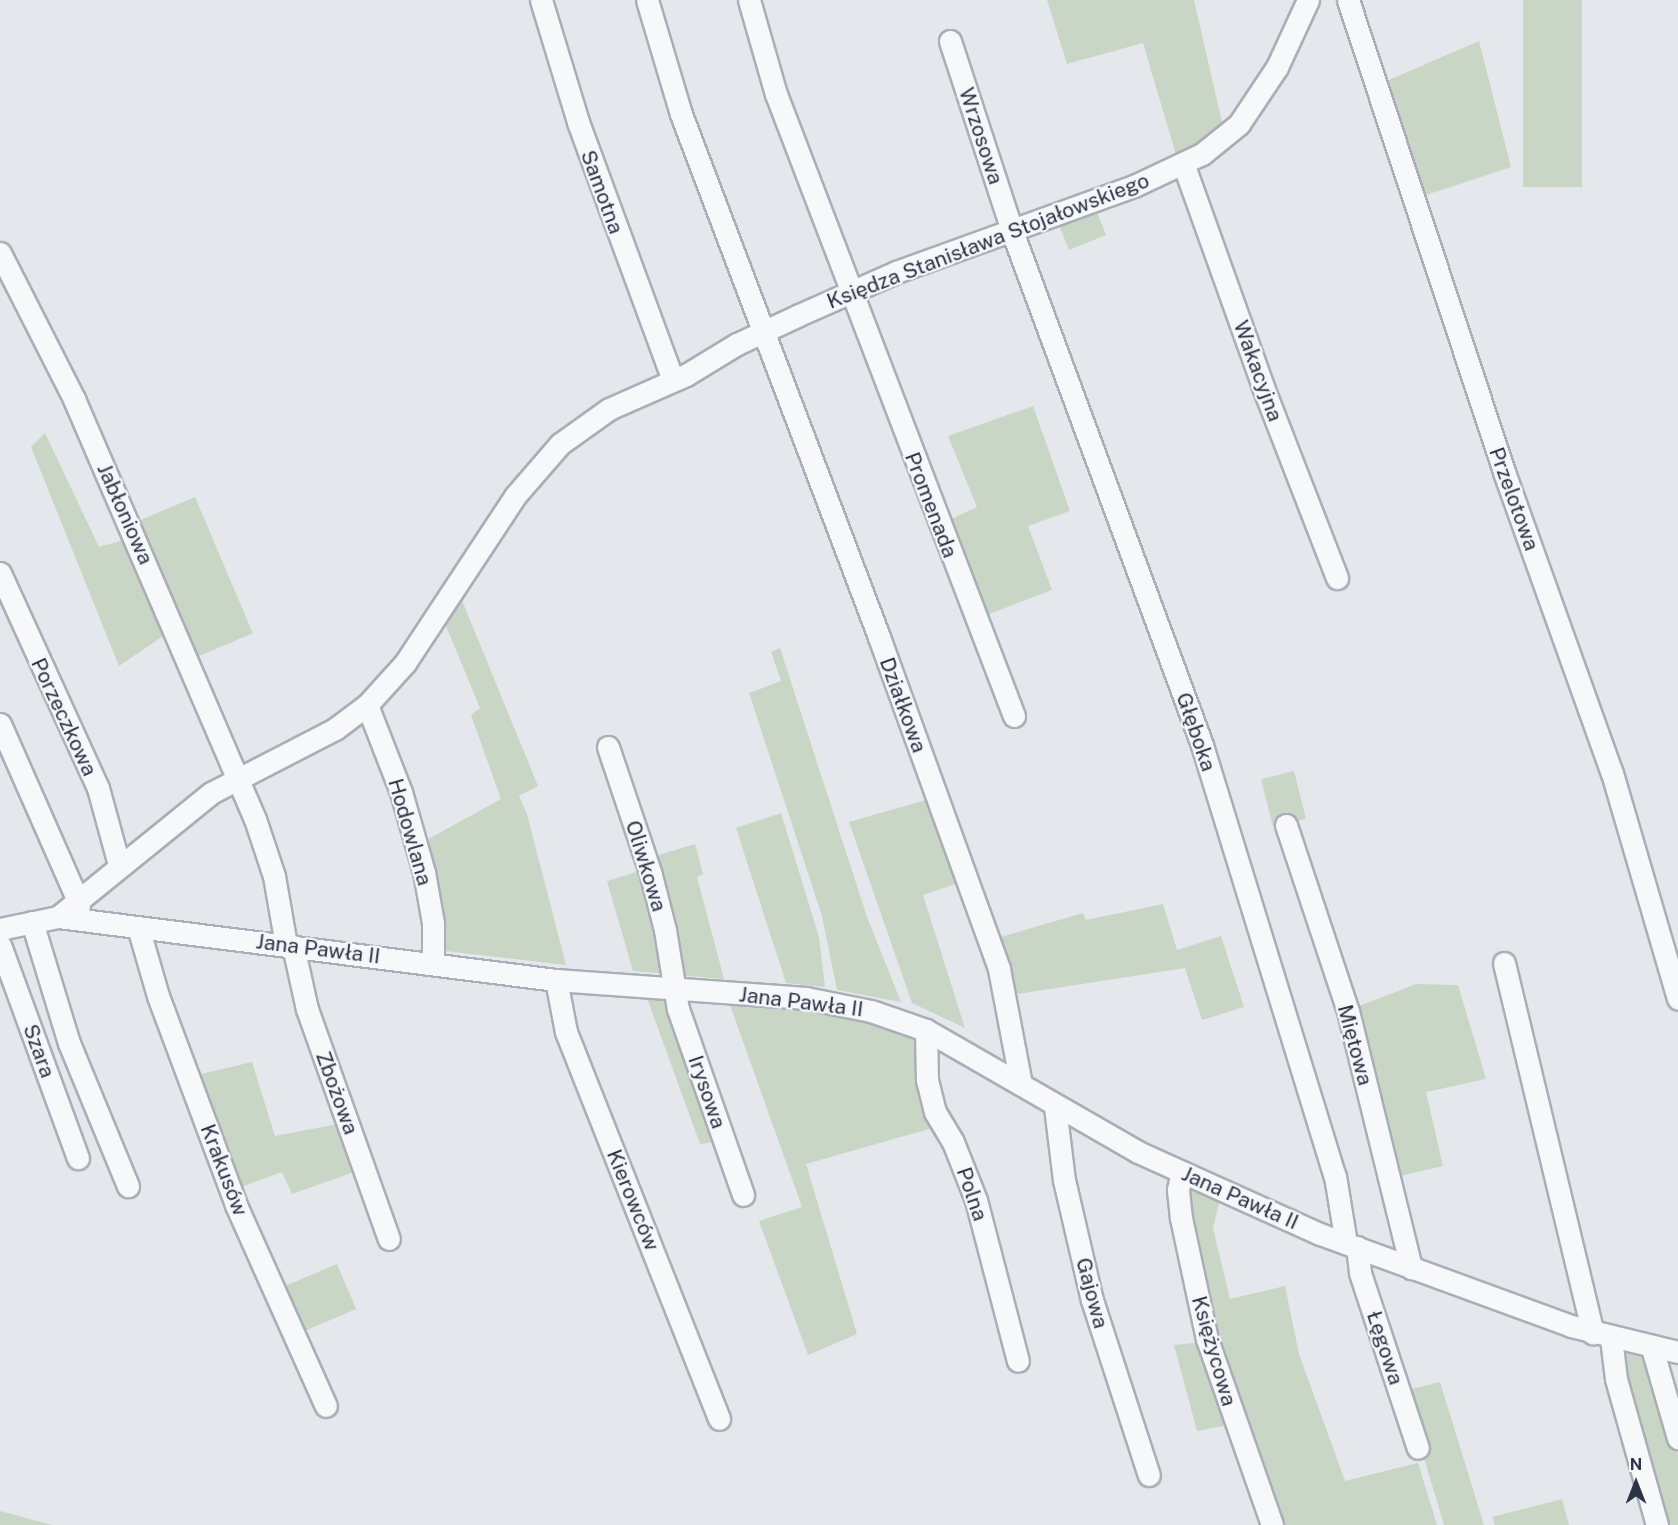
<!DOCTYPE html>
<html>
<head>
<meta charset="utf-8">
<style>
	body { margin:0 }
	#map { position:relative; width:1678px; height:1525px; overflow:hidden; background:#e4e7ec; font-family:"Public Sans",sans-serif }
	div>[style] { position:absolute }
	.green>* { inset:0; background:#c9d6c5; transform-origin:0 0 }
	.roads { filter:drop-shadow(2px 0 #a9aeb7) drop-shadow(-2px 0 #a9aeb7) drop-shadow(0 2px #a9aeb7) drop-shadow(0 -2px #a9aeb7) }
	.minor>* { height:21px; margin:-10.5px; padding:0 10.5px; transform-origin:10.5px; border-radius:10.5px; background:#f7f8fa }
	span { translate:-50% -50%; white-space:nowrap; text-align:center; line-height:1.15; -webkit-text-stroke:4.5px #f4f6f9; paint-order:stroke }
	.street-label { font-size:21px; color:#2b3445 }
	.north { position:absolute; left:1606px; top:1453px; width:60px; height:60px; -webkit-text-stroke:4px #f4f6f9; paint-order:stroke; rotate:0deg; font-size:16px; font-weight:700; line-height:24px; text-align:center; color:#2b3445 }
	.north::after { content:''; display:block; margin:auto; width:21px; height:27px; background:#2b3445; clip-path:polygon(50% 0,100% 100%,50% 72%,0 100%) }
</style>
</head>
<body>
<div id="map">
	<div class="green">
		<div style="clip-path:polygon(1047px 0,1194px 0,1224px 131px,1177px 158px,1143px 43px,1067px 64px)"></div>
		<div style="left:1523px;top:0;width:59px;height:187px"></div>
		<div style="clip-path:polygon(1479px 41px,1511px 167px,1420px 197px,1382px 83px)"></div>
		<div style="left:1096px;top:210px;width:27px;height:40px;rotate:68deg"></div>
		<div style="clip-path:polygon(1033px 406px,1070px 511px,1028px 526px,1052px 590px,979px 618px,943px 523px,977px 507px,948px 436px)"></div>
		<div style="clip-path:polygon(45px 433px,99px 547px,131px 538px,172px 630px,119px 666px,31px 447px)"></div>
		<div style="left:195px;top:497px;width:148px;height:64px;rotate:67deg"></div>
		<div style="clip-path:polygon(461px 598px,538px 786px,519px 796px,527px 814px,566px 965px,445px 951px,442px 948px,421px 843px,501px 799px,471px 715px,480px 708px,444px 621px)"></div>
		<div style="clip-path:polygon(780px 648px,867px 917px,901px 1002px,837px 990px,822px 916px,749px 693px,781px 681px,771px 652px)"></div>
		<div style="left:1294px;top:771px;width:49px;height:34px;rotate:76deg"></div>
		<div style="clip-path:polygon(933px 798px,964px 881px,923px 895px,965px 1028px,912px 1003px,849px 822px)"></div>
		<div style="clip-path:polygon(781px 813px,819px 937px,825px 987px,786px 983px,736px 828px)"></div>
		<div style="clip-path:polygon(695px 844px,703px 874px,697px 877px,724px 979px,677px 975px,649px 858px)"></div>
		<div style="clip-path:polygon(643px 870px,668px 974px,633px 971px,607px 881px)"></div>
		<div style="clip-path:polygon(1163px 904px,1177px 950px,1221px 936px,1244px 1007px,1202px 1020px,1185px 968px,1011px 995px,994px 939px,1083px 913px,1086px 920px)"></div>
		<div style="clip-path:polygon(1416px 984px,1458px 985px,1486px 1079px,1426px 1092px,1443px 1166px,1392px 1178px,1351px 1009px)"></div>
		<div style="clip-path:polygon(647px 998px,666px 1001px,720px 1141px,700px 1144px)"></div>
		<div style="clip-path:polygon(730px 1005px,852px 1015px,923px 1036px,936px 1127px,806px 1164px,857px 1334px,808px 1355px,759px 1221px,802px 1207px)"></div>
		<div style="clip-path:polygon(252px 1062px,275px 1136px,343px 1123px,360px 1170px,292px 1194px,282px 1172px,236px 1189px,193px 1076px)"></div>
		<div style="clip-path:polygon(1186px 1180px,1221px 1195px,1213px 1228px,1230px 1299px,1285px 1286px,1299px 1354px,1345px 1481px,1418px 1463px,1437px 1525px,1282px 1525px,1228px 1392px,1183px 1185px)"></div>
		<div style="left:337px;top:1264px;width:49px;height:63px;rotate:67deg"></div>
		<div style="clip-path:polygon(1204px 1342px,1229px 1425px,1197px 1431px,1174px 1345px)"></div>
		<div style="clip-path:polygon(1626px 1351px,1650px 1356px,1678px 1455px,1678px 1525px,1662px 1525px,1619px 1352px)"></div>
		<div style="clip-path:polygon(1440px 1382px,1484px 1525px,1444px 1525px,1422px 1451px,1404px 1391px)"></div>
		<div style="clip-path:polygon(1562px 1499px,1569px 1525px,1495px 1525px,1492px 1517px)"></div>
		<div style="clip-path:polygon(0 1511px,52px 1525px,0 1525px)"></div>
	</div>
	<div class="roads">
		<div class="minor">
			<div style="left:541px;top:0;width:127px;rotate:73.1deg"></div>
			<div style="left:578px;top:122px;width:275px;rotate:69.8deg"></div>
			<div style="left:647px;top:0;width:119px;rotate:73.4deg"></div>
			<div style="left:681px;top:114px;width:559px;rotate:69.26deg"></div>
			<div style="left:879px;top:637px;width:353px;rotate:70.1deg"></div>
			<div style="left:999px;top:969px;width:117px;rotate:79.2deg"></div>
			<div style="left:749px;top:0;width:98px;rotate:74deg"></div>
			<div style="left:776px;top:94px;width:666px;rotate:69.06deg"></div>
			<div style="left:1348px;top:0;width:497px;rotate:71.7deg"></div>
			<div style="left:1504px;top:472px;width:320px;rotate:70.3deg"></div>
			<div style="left:1612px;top:773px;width:235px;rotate:73.7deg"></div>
			<div style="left:950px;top:41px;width:200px;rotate:71.9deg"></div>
			<div style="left:1012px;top:231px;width:548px;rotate:69.71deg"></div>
			<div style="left:1202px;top:745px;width:451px;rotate:72.9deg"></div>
			<div style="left:1335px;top:1176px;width:68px;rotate:80.7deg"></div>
			<div style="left:1183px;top:163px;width:238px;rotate:70.3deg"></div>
			<div style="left:1263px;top:387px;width:205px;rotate:68.8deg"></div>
			<div style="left:0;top:253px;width:164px;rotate:63.1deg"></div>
			<div style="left:74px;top:399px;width:457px;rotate:66.7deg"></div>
			<div style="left:255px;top:819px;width:60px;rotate:71.6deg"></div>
			<div style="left:274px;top:876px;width:70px;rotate:80.1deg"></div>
			<div style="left:0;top:573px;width:236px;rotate:65.5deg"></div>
			<div style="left:98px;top:788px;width:80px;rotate:74.7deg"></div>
			<div style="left:367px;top:705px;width:93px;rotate:68.7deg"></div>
			<div style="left:401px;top:792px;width:83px;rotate:74deg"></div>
			<div style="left:424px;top:872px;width:52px;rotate:80deg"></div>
			<div style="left:433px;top:923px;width:41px;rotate:90deg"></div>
			<div style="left:0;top:724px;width:196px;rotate:66.2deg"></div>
			<div style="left:79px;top:903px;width:13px;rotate:94deg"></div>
			<div style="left:608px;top:747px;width:135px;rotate:71.4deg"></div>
			<div style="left:651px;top:875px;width:57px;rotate:75.7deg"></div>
			<div style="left:665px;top:930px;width:80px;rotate:80.7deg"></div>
			<div style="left:678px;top:1009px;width:197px;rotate:70.7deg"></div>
			<div style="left:1286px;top:825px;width:196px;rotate:71.6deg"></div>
			<div style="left:1348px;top:1011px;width:265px;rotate:76.2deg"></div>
			<div style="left:58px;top:917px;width:197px;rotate:-39deg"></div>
			<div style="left:211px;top:793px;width:140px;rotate:-27.3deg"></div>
			<div style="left:335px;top:729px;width:40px;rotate:-37deg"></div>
			<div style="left:367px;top:705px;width:57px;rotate:-47.9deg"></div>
			<div style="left:405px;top:663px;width:200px;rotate:-56.6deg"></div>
			<div style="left:515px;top:496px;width:69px;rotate:-49.1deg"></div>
			<div style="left:560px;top:444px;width:60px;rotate:-35.5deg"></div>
			<div style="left:609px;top:409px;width:84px;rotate:-23.8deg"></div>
			<div style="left:686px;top:375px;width:60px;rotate:-31.3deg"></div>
			<div style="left:737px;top:344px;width:68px;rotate:-25.1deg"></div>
			<div style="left:799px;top:315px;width:106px;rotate:-23.9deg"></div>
			<div style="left:896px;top:272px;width:253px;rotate:-19.9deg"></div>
			<div style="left:1134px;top:186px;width:75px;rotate:-25.2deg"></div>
			<div style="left:1202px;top:154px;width:48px;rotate:-39deg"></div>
			<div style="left:1239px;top:124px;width:69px;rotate:-56.3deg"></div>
			<div style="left:1277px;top:67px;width:74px;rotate:-65.2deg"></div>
			<div style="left:32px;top:922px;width:127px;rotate:73deg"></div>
			<div style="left:69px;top:1043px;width:155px;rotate:67.6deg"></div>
			<div style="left:138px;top:927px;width:72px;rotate:73.8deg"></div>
			<div style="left:158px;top:996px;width:223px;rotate:69.5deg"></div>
			<div style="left:236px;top:1205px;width:220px;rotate:65.9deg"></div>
			<div style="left:0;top:929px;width:59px;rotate:-11.7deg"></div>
			<div style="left:58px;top:917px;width:502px;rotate:7.21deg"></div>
			<div style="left:556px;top:980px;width:251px;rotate:4.1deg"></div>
			<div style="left:806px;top:998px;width:66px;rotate:11.3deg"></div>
			<div style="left:871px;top:1011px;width:58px;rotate:19.1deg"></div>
			<div style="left:926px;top:1030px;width:245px;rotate:29.9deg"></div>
			<div style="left:1138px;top:1152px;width:200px;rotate:24.3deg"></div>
			<div style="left:1320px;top:1234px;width:267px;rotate:20.1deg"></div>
			<div style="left:1571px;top:1326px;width:110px;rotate:13.7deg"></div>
			<div style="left:0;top:945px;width:227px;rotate:69.9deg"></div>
			<div style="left:293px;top:946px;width:65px;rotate:77.5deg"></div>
			<div style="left:307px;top:1009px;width:244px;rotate:70.4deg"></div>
			<div style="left:1504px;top:963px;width:381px;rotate:76.5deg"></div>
			<div style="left:556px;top:980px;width:53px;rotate:79.1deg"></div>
			<div style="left:566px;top:1032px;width:416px;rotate:68.4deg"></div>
			<div style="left:926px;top:1030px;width:50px;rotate:88.9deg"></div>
			<div style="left:927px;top:1080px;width:33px;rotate:76deg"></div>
			<div style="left:935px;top:1112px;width:35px;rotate:59deg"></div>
			<div style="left:953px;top:1142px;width:62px;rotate:68.4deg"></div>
			<div style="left:976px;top:1200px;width:166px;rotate:75.4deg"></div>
			<div style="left:1055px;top:1107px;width:74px;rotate:83deg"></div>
			<div style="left:1064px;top:1180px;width:123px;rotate:76.9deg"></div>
			<div style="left:1092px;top:1300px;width:184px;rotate:72deg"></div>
			<div style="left:1182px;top:1172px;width:18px;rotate:103deg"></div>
			<div style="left:1178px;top:1190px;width:28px;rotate:84deg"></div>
			<div style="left:1181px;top:1218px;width:124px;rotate:77.9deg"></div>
			<div style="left:1207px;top:1339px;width:197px;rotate:70.7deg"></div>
			<div style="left:1357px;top:1247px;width:26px;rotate:83deg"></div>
			<div style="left:1360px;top:1273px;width:184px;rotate:71.7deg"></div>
			<div style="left:1611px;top:1338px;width:41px;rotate:83deg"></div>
			<div style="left:1616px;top:1379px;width:152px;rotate:74.3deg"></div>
			<div style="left:1652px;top:1348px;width:94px;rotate:73.9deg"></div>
		</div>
	</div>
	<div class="street-label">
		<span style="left:981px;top:136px;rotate:72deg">Wrzosowa</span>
		<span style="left:602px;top:192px;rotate:70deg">Samotna</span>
		<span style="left:988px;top:241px;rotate:-21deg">Księdza Stanisława Stojałowskiego</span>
		<span style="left:1258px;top:371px;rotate:70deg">Wakacyjna</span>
		<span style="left:1514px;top:499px;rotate:70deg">Przelotowa</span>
		<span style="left:931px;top:505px;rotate:69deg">Promenada</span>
		<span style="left:125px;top:514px;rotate:66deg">Jabłoniowa</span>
		<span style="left:903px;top:705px;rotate:70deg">Działkowa</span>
		<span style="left:64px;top:717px;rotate:65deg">Porzeczkowa</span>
		<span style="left:1196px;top:732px;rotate:71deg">Głęboka</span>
		<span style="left:410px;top:832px;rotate:74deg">Hodowlana</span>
		<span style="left:646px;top:866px;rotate:73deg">Oliwkowa</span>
		<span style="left:318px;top:949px;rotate:7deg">Jana Pawła II</span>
		<span style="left:801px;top:1002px;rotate:7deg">Jana Pawła II</span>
		<span style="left:1355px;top:1045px;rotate:75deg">Miętowa</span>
		<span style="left:39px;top:1051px;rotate:70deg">Szara</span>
		<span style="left:707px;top:1092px;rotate:71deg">Irysowa</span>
		<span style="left:337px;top:1093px;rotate:70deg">Zbożowa</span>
		<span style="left:224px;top:1170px;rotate:69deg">Krakusów</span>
		<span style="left:972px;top:1194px;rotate:71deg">Polna</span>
		<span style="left:1240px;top:1198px;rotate:24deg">Jana Pawła II</span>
		<span style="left:633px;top:1200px;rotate:68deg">Kierowców</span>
		<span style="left:1092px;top:1293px;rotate:75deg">Gajowa</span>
		<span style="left:1385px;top:1348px;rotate:72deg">Łęgowa</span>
		<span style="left:1214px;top:1351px;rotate:74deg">Księżycowa</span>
	</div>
	<div class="north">N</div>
</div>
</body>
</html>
